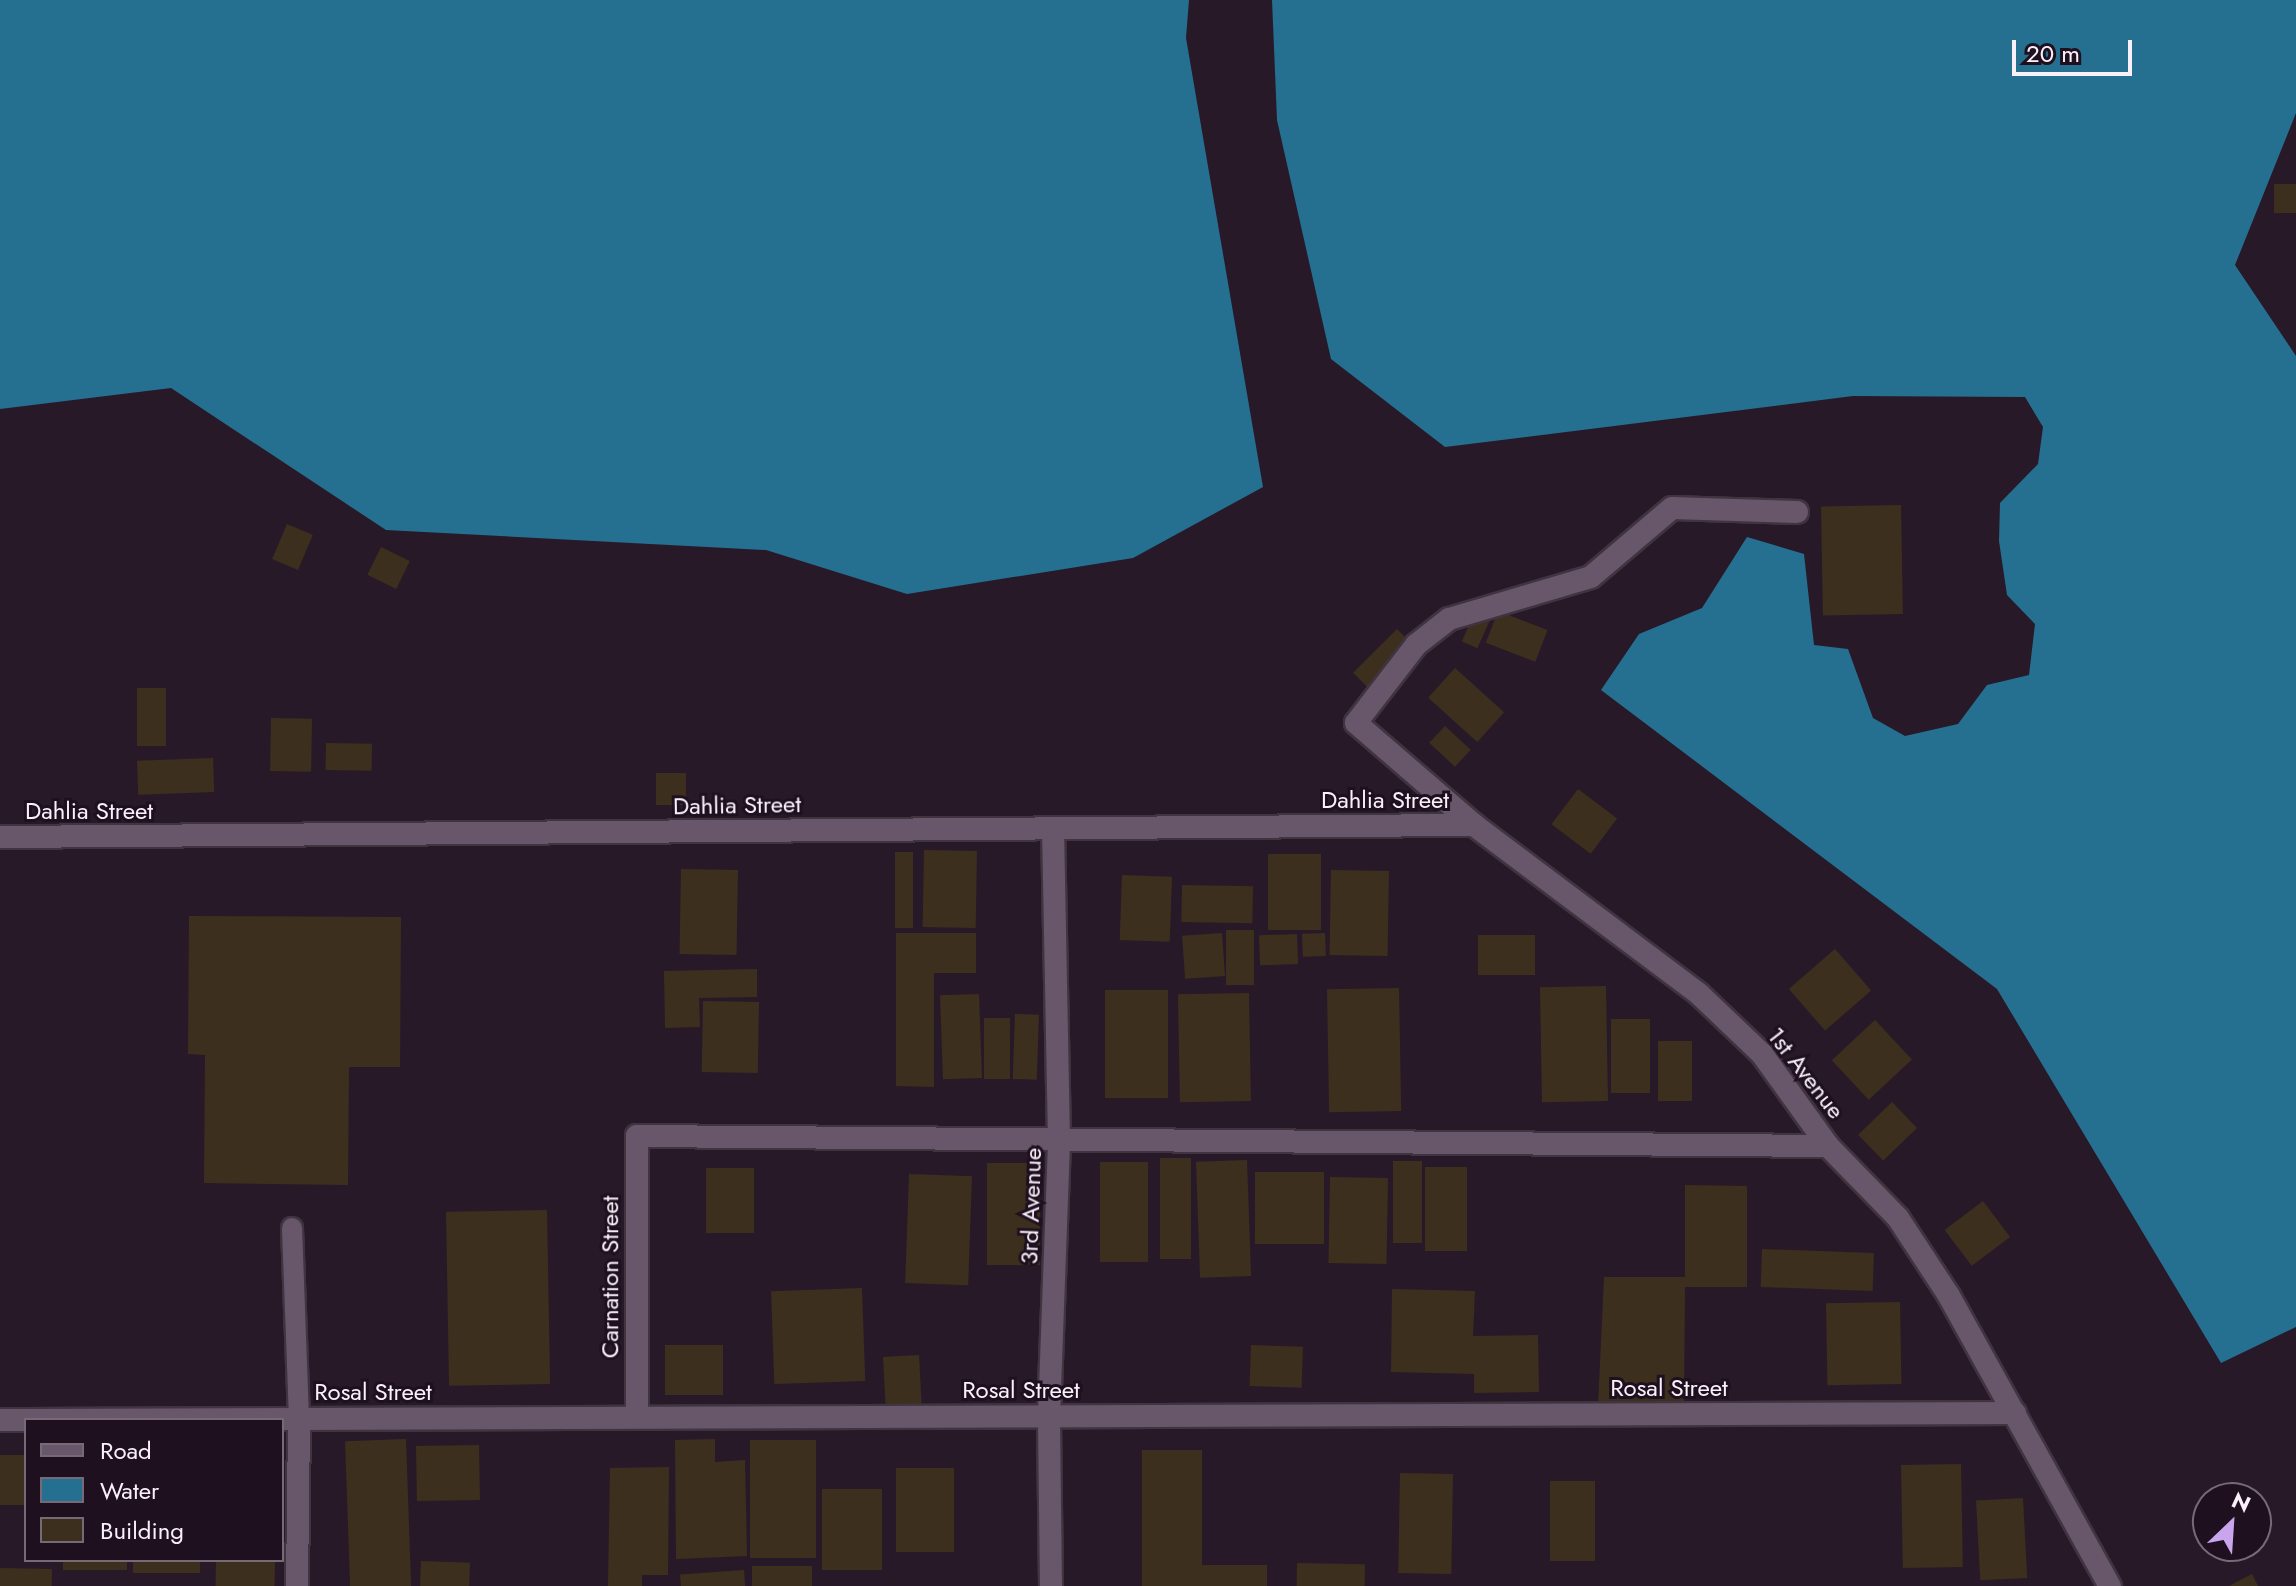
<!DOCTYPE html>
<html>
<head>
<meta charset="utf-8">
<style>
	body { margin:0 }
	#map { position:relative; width:2296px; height:1586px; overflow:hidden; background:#281929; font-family:Jost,sans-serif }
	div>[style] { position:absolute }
	.water>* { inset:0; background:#257091 }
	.building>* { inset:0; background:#3d2f1d; transform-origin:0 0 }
	.roads { filter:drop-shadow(2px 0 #3f3440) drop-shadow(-2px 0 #3f3440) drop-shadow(0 2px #3f3440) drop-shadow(0 -2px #3f3440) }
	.service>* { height:20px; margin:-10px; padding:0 10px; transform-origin:10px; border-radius:10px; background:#68576a }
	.minor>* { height:22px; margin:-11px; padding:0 11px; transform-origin:11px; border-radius:11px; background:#68576a }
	span { translate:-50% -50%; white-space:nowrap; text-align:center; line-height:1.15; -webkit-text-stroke:6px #1e101f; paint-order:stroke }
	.street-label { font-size:24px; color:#faf0fa }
	.legend { position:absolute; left:24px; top:1418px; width:260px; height:144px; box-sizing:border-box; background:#1e101f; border:2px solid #766a77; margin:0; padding:10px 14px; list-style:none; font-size:24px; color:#faf0fa }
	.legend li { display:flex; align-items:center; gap:16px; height:40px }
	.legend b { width:40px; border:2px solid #766a77 }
	.north { position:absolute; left:2192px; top:1482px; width:80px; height:80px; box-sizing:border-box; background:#1e101f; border:2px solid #766a77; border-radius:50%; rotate:25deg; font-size:22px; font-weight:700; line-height:32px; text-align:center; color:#faf0fa }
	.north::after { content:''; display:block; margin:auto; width:28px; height:36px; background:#c9a5ee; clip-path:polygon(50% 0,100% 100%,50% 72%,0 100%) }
	.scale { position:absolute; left:2012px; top:40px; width:120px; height:36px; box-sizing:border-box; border:4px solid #faf0fa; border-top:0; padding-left:10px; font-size:24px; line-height:28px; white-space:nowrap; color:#faf0fa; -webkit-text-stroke:6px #1e101f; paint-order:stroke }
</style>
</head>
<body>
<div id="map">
	<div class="water">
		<div style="clip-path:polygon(0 0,1189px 0,1186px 38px,1263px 487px,1133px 558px,907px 594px,766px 550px,386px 530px,171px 388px,0 409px)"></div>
		<div style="clip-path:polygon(1272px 0,2296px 0,2296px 113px,2235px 265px,2296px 356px,2296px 1327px,2221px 1363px,1997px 989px,1601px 690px,1639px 634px,1702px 608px,1747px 537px,1804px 554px,1814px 645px,1848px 649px,1873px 718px,1905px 736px,1958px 724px,1987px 685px,2029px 675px,2035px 624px,2007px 595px,1999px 541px,2000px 503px,2038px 464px,2043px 427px,2025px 397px,1853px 396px,1445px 447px,1331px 359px,1277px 120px)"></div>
	</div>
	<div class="building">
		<div style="left:2296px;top:184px;width:29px;height:22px;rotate:90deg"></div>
		<div style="left:1901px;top:505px;width:109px;height:80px;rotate:89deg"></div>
		<div style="left:287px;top:524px;width:28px;height:38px;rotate:23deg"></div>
		<div style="left:381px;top:547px;width:32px;height:31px;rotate:26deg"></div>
		<div style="left:1498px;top:611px;width:53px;height:34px;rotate:21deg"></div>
		<div style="left:1474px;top:614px;width:17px;height:30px;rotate:24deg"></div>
		<div style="left:1397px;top:629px;width:24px;height:62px;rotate:45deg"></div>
		<div style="left:1455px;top:668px;width:66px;height:40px;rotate:42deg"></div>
		<div style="left:137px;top:688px;width:29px;height:58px"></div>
		<div style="left:271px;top:718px;width:41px;height:53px;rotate:1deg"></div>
		<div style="left:1445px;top:726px;width:35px;height:23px;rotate:43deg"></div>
		<div style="left:326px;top:743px;width:46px;height:27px;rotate:1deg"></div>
		<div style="left:213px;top:758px;width:34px;height:76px;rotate:88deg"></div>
		<div style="left:656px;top:773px;width:30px;height:32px"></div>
		<div style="left:1578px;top:789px;width:49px;height:44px;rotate:37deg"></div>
		<div style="left:924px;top:850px;width:53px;height:77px;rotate:1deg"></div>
		<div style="left:895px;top:852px;width:18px;height:76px"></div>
		<div style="left:1268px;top:854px;width:53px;height:76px"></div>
		<div style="left:681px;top:869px;width:57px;height:85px;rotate:1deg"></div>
		<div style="left:1331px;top:870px;width:58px;height:85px;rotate:1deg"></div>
		<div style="left:1122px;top:875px;width:50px;height:65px;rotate:2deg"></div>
		<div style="left:1182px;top:885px;width:71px;height:37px;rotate:1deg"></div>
		<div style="clip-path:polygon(189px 916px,401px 917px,400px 1067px,349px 1067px,348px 1185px,204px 1183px,205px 1055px,188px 1054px)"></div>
		<div style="left:1226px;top:930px;width:28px;height:55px"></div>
		<div style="clip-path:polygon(896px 933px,976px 933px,976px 973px,934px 973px,934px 1087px,896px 1086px)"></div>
		<div style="left:1222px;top:933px;width:43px;height:40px;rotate:86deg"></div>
		<div style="left:1325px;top:933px;width:23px;height:23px;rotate:88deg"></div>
		<div style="left:1297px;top:934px;width:30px;height:38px;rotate:88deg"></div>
		<div style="left:1478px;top:935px;width:57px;height:40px"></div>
		<div style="left:1835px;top:949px;width:55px;height:61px;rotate:49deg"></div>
		<div style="clip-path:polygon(757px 969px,757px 997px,699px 998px,700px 1027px,665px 1028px,664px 971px)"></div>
		<div style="left:1606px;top:986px;width:115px;height:66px;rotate:89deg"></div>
		<div style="left:1399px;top:988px;width:123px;height:72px;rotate:89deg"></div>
		<div style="left:1105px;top:990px;width:63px;height:108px"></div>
		<div style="left:1249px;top:993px;width:108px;height:71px;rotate:89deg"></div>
		<div style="left:979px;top:994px;width:84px;height:39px;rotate:88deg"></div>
		<div style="left:703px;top:1001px;width:56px;height:71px;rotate:1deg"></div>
		<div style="left:1015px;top:1014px;width:24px;height:65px;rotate:2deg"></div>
		<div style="left:984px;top:1018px;width:26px;height:61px"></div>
		<div style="left:1611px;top:1019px;width:39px;height:74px"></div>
		<div style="left:1875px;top:1020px;width:54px;height:59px;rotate:47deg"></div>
		<div style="left:1658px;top:1041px;width:34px;height:60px"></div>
		<div style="left:1892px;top:1102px;width:36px;height:47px;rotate:46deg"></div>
		<div style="left:1160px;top:1158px;width:31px;height:101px"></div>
		<div style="left:1247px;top:1160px;width:116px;height:51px;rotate:88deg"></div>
		<div style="left:1393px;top:1161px;width:29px;height:82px"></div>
		<div style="left:1100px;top:1162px;width:48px;height:100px"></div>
		<div style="left:987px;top:1163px;width:53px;height:102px"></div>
		<div style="left:1467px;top:1167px;width:84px;height:42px;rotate:90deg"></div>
		<div style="left:706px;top:1168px;width:48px;height:65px"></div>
		<div style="left:1324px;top:1172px;width:72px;height:69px;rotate:90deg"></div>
		<div style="left:909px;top:1174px;width:63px;height:109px;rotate:2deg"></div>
		<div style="left:1330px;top:1177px;width:58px;height:86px;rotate:1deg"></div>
		<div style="clip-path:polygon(1685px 1185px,1747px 1186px,1747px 1287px,1685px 1287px,1684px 1403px,1598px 1406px,1604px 1277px,1685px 1277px)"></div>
		<div style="left:1983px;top:1201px;width:45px;height:48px;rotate:53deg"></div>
		<div style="left:547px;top:1210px;width:174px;height:101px;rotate:89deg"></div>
		<div style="left:1762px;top:1249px;width:112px;height:38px;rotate:2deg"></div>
		<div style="left:862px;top:1288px;width:93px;height:91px;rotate:88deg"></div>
		<div style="clip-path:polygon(1392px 1289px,1475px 1291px,1473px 1336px,1538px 1335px,1539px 1392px,1474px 1393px,1474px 1374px,1391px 1372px)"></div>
		<div style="left:1900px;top:1302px;width:82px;height:74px;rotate:89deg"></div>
		<div style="left:665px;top:1345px;width:58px;height:50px"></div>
		<div style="left:1251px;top:1345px;width:52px;height:41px;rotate:2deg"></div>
		<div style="left:919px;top:1355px;width:54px;height:36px;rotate:87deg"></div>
		<div style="left:406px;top:1439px;width:147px;height:61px;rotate:88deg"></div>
		<div style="clip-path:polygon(715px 1439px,715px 1462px,745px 1460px,747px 1556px,676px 1559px,675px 1440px)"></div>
		<div style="left:816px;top:1440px;width:118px;height:66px;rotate:90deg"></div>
		<div style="left:479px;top:1445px;width:55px;height:63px;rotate:89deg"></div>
		<div style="clip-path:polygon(1142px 1450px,1202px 1450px,1202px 1565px,1267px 1565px,1267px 1586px,1142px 1586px)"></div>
		<div style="left:0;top:1455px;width:26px;height:50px"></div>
		<div style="left:1961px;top:1464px;width:103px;height:60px;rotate:89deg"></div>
		<div style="clip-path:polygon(669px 1467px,668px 1575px,642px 1575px,642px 1586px,608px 1586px,610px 1468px)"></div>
		<div style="left:896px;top:1468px;width:58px;height:84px"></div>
		<div style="left:1400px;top:1473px;width:53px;height:100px;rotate:1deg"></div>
		<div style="left:1550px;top:1481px;width:45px;height:80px"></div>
		<div style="left:822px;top:1489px;width:60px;height:81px"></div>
		<div style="left:2023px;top:1498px;width:80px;height:47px;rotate:87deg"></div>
		<div style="left:63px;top:1560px;width:64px;height:10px"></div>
		<div style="left:133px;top:1560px;width:67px;height:13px"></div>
		<div style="left:216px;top:1560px;width:59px;height:26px;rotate:1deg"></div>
		<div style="left:421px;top:1561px;width:49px;height:25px;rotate:2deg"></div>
		<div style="left:1297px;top:1563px;width:68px;height:23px;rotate:1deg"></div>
		<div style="left:752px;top:1566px;width:60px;height:20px"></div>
		<div style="left:0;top:1568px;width:52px;height:18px;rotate:1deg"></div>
		<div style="left:744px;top:1570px;width:16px;height:64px;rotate:86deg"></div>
		<div style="clip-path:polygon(2252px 1574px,2258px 1586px,2229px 1586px)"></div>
	</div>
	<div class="roads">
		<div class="service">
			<div style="left:292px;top:1228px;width:191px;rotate:87.9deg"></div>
		</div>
		<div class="minor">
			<div style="left:1797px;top:512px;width:125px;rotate:-178.2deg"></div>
			<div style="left:1672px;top:508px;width:106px;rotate:139.6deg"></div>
			<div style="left:1591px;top:577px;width:148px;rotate:163.5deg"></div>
			<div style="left:1449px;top:619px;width:42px;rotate:141.8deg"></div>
			<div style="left:1416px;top:645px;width:98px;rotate:127.6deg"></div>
			<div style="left:1356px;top:723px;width:156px;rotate:40.8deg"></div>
			<div style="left:1474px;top:825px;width:281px;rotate:36.9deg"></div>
			<div style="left:1699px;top:994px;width:87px;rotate:43.6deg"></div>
			<div style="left:1762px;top:1054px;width:113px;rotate:54.3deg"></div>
			<div style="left:1828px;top:1146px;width:100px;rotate:45.8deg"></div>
			<div style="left:1898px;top:1218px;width:93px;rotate:56.8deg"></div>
			<div style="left:1949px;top:1296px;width:332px;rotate:61deg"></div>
			<div style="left:0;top:837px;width:1474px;rotate:-0.47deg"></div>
			<div style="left:637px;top:1417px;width:281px;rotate:-90deg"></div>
			<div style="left:637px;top:1136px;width:1191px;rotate:0.48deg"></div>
			<div style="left:0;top:1420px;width:26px"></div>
			<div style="left:26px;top:1420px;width:1989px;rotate:-0.2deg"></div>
			<div style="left:297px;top:1586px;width:167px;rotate:-89.3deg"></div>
			<div style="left:1051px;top:1586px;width:170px;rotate:-90.7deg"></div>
			<div style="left:1049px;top:1416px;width:276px;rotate:-87.9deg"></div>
			<div style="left:1059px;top:1140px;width:312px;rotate:-91.1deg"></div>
		</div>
	</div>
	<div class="street-label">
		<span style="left:1385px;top:800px">Dahlia Street</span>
		<span style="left:737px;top:805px;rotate:-1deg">Dahlia Street</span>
		<span style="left:89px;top:811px">Dahlia Street</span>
		<span style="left:1806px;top:1073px;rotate:52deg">1st Avenue</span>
		<span style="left:1031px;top:1206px;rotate:-88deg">3rd Avenue</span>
		<span style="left:610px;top:1277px;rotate:-90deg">Carnation Street</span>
		<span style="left:1669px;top:1388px">Rosal Street</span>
		<span style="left:1021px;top:1390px">Rosal Street</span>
		<span style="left:373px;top:1392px">Rosal Street</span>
	</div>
	<ul class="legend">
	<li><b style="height:10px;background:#68576a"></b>Road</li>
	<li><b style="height:22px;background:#257091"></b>Water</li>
	<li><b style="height:22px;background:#3d2f1d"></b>Building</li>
	</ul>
	<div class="north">N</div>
	<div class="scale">20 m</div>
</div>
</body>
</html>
